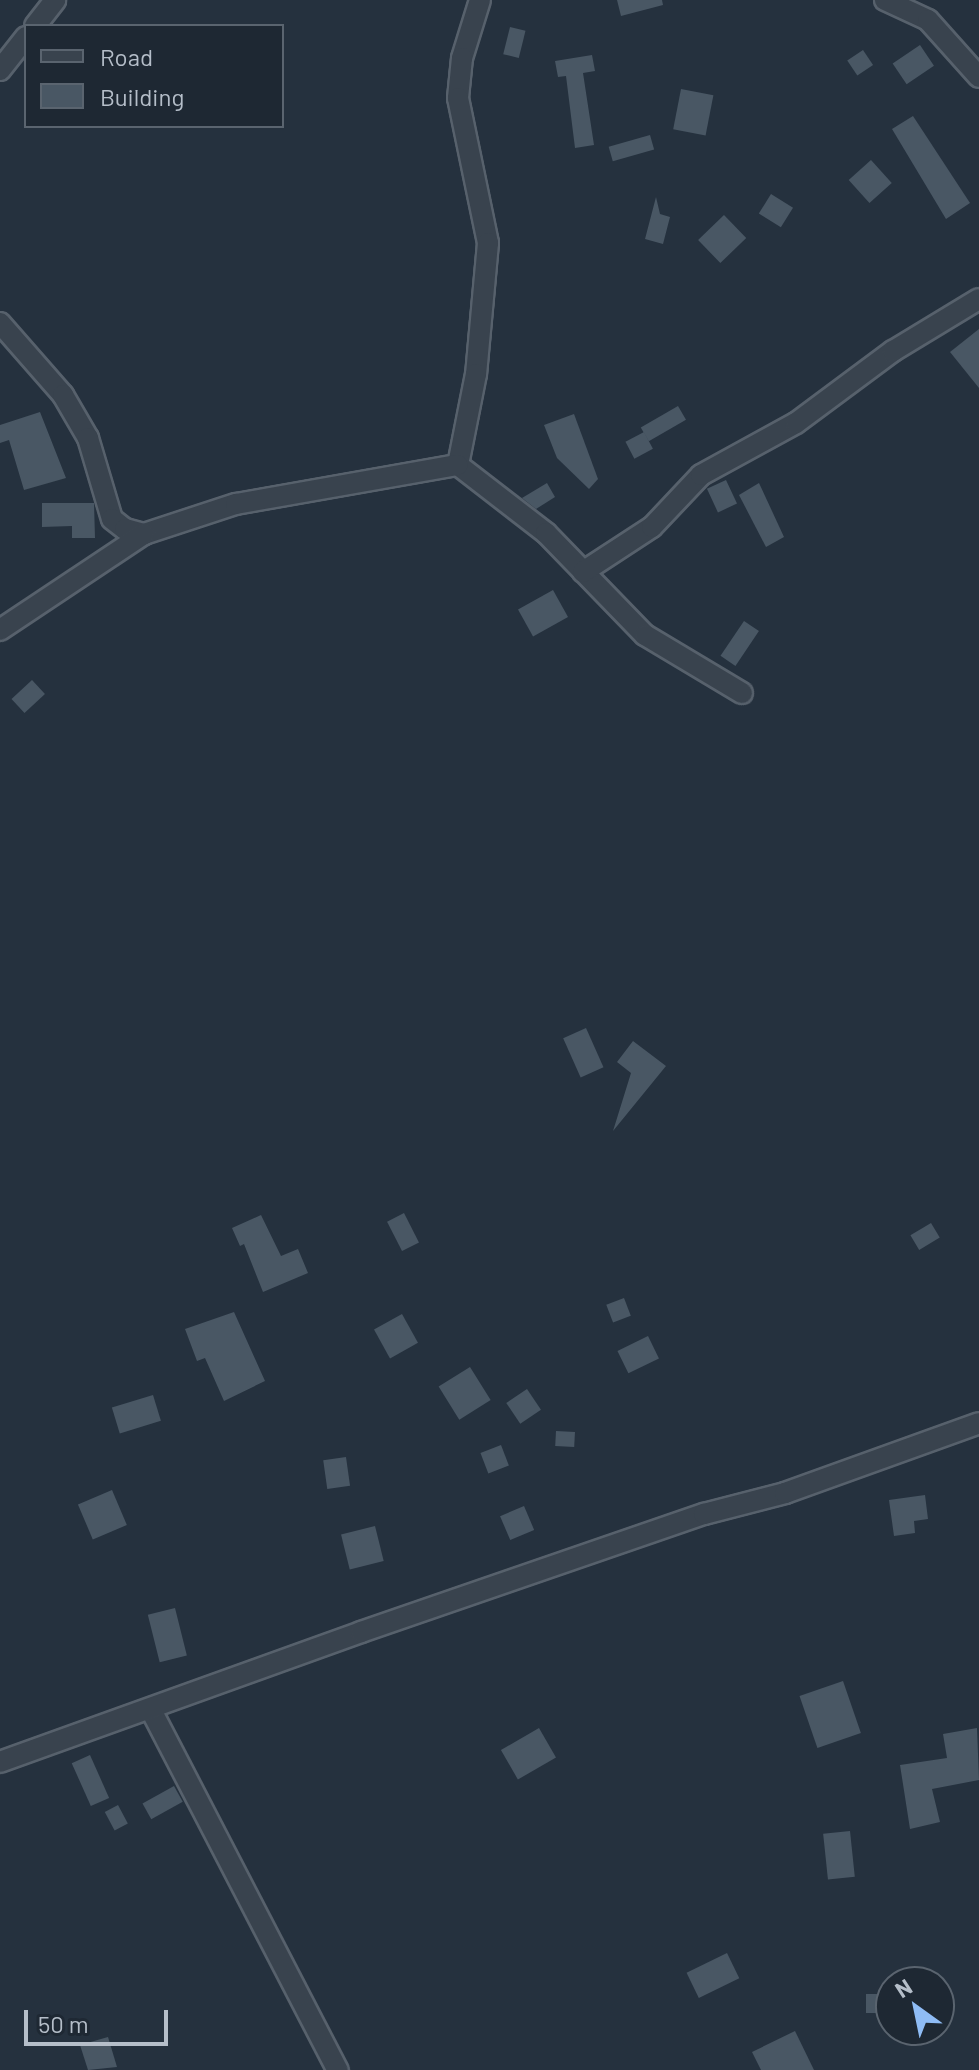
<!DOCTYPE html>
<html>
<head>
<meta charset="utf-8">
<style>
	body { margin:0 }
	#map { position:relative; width:979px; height:2070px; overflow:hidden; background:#25313e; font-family:Barlow,sans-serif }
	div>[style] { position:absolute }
	.building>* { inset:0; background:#495764; transform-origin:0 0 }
	.roads { filter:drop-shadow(2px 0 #57616c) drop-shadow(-2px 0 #57616c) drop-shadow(0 2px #57616c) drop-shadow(0 -2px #57616c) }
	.minor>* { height:20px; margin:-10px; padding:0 10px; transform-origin:10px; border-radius:10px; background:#39434e }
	span { translate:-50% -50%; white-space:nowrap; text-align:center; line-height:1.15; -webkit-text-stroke:8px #1e2833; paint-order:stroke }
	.legend { position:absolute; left:24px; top:24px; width:260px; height:104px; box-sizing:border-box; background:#1e2833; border:2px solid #5a646f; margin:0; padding:10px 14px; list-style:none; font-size:24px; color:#b5bec9 }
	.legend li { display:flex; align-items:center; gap:16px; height:40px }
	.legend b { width:40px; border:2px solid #5a646f }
	.north { position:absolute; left:875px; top:1966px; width:80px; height:80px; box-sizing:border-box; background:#1e2833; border:2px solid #5a646f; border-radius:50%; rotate:327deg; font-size:22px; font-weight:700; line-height:32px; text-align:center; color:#b5bec9 }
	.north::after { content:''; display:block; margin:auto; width:28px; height:36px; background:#8fbcf5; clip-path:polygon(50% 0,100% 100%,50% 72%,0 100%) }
	.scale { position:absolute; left:24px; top:2010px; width:144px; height:36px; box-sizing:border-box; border:4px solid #b5bec9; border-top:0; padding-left:10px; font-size:24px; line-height:28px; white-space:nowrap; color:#b5bec9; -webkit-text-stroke:6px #1e2833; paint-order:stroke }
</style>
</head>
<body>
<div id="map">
	<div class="building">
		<div style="clip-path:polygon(617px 0,662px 0,663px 5px,621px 16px)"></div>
		<div style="left:510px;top:27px;width:16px;height:28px;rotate:14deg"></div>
		<div style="left:920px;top:45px;width:25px;height:33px;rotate:56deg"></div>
		<div style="left:863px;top:50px;width:18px;height:19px;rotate:56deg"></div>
		<div style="clip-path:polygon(592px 55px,595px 71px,583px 73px,594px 145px,575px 148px,566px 76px,558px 77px,555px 61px)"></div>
		<div style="left:681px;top:89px;width:33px;height:41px;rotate:11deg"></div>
		<div style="clip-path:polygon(913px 116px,970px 203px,946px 219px,892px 129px)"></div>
		<div style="left:650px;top:135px;width:15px;height:43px;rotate:74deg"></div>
		<div style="left:871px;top:160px;width:31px;height:30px;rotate:48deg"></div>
		<div style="left:771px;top:194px;width:26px;height:23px;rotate:32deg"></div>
		<div style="clip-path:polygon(656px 197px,660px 214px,670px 217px,663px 244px,645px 239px)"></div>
		<div style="left:724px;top:215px;width:32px;height:36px;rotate:46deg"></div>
		<div style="clip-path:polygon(979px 329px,979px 388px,950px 352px)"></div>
		<div style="left:678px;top:406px;width:16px;height:43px;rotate:60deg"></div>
		<div style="clip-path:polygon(40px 412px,66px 478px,24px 490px,9px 440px,0 443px,0 425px)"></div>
		<div style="clip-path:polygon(574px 414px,598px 479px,589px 489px,557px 458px,544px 425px)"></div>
		<div style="left:644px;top:432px;width:19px;height:21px;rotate:62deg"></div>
		<div style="left:726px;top:480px;width:26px;height:21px;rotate:65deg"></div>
		<div style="clip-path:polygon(547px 483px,555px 497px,536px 509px,522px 498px)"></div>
		<div style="clip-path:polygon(759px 483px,784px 537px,766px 547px,739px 495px)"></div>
		<div style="clip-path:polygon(42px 503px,94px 503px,95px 538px,72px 538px,72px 526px,42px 527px)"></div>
		<div style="left:553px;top:590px;width:31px;height:40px;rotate:61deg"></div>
		<div style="left:744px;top:621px;width:18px;height:42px;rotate:34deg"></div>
		<div style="left:32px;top:680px;width:19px;height:28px;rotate:47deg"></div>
		<div style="left:586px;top:1028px;width:43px;height:25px;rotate:66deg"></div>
		<div style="clip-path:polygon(633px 1041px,666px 1066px,613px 1131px,631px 1073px,617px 1062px)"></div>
		<div style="left:404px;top:1213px;width:33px;height:19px;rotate:63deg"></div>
		<div style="clip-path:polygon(261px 1215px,281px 1256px,298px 1249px,308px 1273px,263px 1292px,244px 1244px,240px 1246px,232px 1228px)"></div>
		<div style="left:931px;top:1223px;width:17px;height:24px;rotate:59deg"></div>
		<div style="left:624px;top:1298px;width:19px;height:19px;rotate:69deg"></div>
		<div style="clip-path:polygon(234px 1312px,265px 1381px,224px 1401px,205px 1358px,197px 1361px,185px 1329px)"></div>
		<div style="left:402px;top:1314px;width:33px;height:32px;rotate:61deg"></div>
		<div style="left:648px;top:1336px;width:25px;height:34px;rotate:64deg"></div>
		<div style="left:470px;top:1367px;width:39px;height:37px;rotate:58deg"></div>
		<div style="left:527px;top:1389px;width:25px;height:25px;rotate:56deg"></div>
		<div style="left:153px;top:1395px;width:27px;height:43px;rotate:73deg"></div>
		<div style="left:556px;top:1431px;width:19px;height:15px;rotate:3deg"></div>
		<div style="left:501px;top:1445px;width:22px;height:22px;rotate:69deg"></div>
		<div style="left:346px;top:1457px;width:29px;height:23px;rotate:82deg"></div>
		<div style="left:112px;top:1490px;width:38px;height:37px;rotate:67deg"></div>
		<div style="clip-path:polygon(925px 1495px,928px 1519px,914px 1521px,915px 1533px,894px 1536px,889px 1500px)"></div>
		<div style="left:524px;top:1506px;width:26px;height:26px;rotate:67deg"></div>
		<div style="left:375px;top:1526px;width:36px;height:35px;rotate:76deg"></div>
		<div style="left:175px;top:1608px;width:49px;height:28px;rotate:76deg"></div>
		<div style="left:843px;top:1681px;width:55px;height:46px;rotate:71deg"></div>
		<div style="left:539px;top:1728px;width:34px;height:44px;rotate:60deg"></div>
		<div style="clip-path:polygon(977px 1728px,979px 1780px,932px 1789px,940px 1822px,910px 1829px,900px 1765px,947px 1758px,943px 1734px)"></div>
		<div style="left:90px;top:1755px;width:47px;height:20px;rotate:66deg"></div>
		<div style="left:174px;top:1786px;width:18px;height:36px;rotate:61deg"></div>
		<div style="left:118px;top:1805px;width:21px;height:15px;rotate:62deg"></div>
		<div style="left:850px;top:1831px;width:46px;height:27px;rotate:84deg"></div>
		<div style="left:727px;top:1953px;width:28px;height:45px;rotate:64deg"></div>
		<div style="left:866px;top:1994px;width:25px;height:19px"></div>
		<div style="clip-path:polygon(795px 2031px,814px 2070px,761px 2070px,752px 2052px)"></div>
		<div style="clip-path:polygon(108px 2037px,117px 2067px,88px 2070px,80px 2045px)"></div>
	</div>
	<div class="roads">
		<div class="minor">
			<div style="left:480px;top:0;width:61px;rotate:107.2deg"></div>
			<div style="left:462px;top:58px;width:40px;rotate:95.7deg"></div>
			<div style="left:458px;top:98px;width:148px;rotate:78.3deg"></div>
			<div style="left:488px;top:243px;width:132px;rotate:95.2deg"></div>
			<div style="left:476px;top:374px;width:93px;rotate:101.2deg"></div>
			<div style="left:458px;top:465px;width:111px;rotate:37.7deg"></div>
			<div style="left:546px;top:533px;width:142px;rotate:45.9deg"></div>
			<div style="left:645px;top:635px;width:113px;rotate:30.9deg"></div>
			<div style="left:885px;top:0;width:47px;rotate:24.9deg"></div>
			<div style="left:928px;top:20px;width:76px;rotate:48.2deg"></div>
			<div style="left:35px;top:26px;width:33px;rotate:-52deg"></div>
			<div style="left:0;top:70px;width:42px;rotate:-51.8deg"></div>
			<div style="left:0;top:323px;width:96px;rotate:48.8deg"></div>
			<div style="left:63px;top:395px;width:50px;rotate:59.8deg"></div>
			<div style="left:88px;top:438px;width:84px;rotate:73.5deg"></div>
			<div style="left:112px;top:519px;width:16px;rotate:38deg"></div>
			<div style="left:125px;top:529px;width:20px;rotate:15deg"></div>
			<div style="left:144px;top:534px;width:97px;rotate:-18.1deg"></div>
			<div style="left:236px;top:504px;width:225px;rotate:-10deg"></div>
			<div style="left:583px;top:572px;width:82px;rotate:-33.1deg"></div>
			<div style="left:652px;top:527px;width:71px;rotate:-46.7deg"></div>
			<div style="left:701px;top:475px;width:108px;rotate:-28.7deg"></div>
			<div style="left:796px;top:423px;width:121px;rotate:-36.6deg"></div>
			<div style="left:893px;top:351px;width:100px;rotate:-31.2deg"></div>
			<div style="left:0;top:630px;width:173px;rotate:-33.7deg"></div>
			<div style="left:151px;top:1710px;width:406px;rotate:62.6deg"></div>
			<div style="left:0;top:1762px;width:384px;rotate:-19.8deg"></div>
			<div style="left:361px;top:1632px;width:363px;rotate:-19deg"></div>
			<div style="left:704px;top:1514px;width:84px;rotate:-14.5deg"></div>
			<div style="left:785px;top:1493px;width:206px;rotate:-19.8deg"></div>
		</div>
	</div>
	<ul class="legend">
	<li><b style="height:10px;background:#39434e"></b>Road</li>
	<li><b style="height:22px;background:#495764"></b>Building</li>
	</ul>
	<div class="north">N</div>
	<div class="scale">50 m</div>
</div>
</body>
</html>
